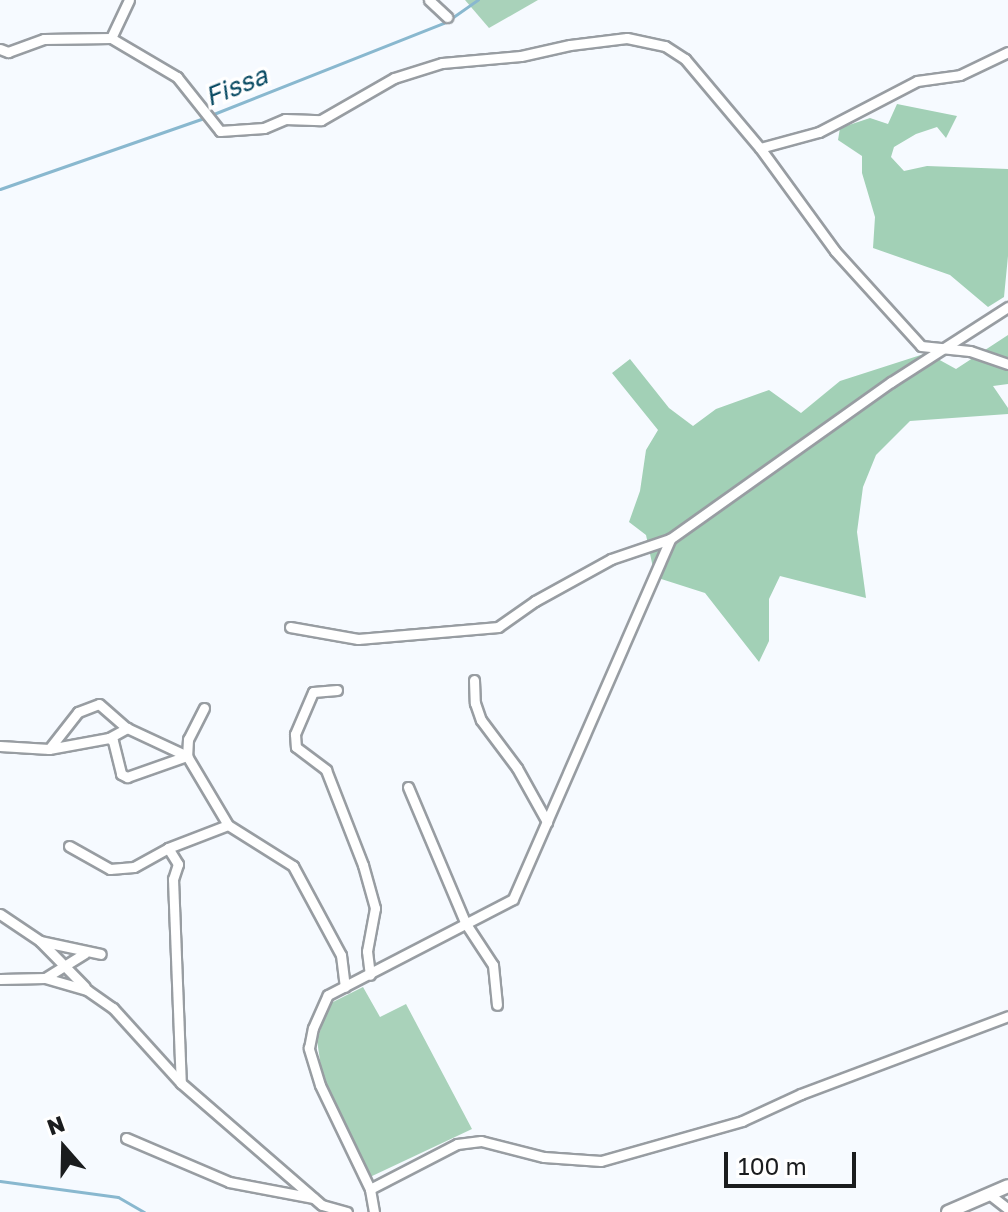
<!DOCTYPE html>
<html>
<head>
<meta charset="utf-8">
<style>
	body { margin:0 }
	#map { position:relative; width:1008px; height:1212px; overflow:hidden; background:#f6faff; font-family:"Golos Text",sans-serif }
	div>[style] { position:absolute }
	.green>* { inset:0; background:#a9d2ba }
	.forest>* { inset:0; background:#a2d0b6 }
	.stream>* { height:3px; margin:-1.5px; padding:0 1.5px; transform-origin:1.5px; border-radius:1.5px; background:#89b8cf }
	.roads { filter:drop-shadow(2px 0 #989da2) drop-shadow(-2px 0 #989da2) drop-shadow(0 2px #989da2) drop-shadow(0 -2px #989da2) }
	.street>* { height:9px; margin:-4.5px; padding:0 4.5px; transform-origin:4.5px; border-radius:4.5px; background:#fff }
	.secondary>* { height:12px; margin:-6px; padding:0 6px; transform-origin:6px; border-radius:6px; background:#fff }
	span { translate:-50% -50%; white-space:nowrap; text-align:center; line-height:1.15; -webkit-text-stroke:7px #fff; paint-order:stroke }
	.water-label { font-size:26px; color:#0a4b63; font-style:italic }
	.north { position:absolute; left:24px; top:1108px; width:80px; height:80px; -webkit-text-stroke:6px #fff; paint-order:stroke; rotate:340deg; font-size:22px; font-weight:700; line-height:32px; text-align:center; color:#1a1c1e }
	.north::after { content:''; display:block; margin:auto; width:28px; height:36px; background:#1a1c1e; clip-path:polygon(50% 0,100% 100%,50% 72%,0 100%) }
	.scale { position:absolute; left:724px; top:1152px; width:132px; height:36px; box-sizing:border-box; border:4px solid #1a1c1e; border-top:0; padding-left:10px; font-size:24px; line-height:28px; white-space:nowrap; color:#1a1c1e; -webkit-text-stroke:6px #fff; paint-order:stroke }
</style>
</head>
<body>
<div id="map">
	<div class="green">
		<div style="clip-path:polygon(465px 0,538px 0,489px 28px)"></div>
		<div style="clip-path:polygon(363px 987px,380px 1017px,406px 1004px,472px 1129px,370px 1177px,323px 1081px,317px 1040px,329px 1004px)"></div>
	</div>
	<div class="forest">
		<div style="clip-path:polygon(897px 104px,957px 116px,946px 138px,937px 127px,916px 134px,894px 147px,891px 157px,904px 171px,927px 166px,1008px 169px,1008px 256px,1004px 297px,988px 307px,950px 275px,873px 248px,875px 217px,862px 173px,862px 156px,838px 140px,840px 128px,870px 118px,888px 124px)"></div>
		<div style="clip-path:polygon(1008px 335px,1008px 384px,993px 386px,1008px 408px,1008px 414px,910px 421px,876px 455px,863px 487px,857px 532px,866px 598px,780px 576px,769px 599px,769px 641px,759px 662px,705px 593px,655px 577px,646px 535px,629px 522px,640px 491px,646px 450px,658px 430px,612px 373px,630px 359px,669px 408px,693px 426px,716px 409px,769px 390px,801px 413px,840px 381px,927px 353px,956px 369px)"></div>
	</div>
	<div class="stream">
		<div style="left:211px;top:115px;width:253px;rotate:-21.6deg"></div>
		<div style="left:446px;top:22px;width:39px;rotate:-35deg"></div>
		<div style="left:0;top:189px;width:216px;rotate:-19.2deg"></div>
		<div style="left:0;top:1181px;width:119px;rotate:7.7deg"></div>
		<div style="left:118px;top:1197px;width:30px;rotate:30deg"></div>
	</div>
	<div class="roads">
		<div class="street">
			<div style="left:429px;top:0;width:25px;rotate:43deg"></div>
			<div style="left:111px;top:38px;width:42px;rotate:-64.7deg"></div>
			<div style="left:0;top:49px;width:9px;rotate:21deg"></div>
			<div style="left:8px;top:52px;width:38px;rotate:-20deg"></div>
			<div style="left:44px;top:39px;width:67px;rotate:-0.9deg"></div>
			<div style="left:111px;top:38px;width:77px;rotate:30.6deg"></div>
			<div style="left:177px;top:77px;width:69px;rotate:51.5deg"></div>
			<div style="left:220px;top:131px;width:44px;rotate:-3.9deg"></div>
			<div style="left:264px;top:128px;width:23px;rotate:-23deg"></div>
			<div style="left:285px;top:119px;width:36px;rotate:2deg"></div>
			<div style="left:321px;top:120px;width:84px;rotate:-29.9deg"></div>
			<div style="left:394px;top:78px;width:50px;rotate:-17.4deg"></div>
			<div style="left:442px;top:63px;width:79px;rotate:-5.1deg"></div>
			<div style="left:521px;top:56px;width:50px;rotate:-12.7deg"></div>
			<div style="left:570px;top:45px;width:57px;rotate:-7deg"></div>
			<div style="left:627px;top:38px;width:39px;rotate:12deg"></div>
			<div style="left:665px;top:46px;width:24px;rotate:33deg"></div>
			<div style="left:685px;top:59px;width:116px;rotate:49.9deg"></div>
			<div style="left:760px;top:148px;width:127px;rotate:53.9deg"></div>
			<div style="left:835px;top:251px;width:128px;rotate:47.8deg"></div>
			<div style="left:921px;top:346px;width:49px;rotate:5.8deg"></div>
			<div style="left:970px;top:351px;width:40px;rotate:18.9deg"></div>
			<div style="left:760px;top:148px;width:61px;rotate:-15.2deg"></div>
			<div style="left:819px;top:132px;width:110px;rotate:-27.5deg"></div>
			<div style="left:917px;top:81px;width:43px;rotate:-7.9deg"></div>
			<div style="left:960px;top:75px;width:53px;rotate:-25.6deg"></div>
			<div style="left:290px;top:627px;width:69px;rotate:10deg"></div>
			<div style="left:358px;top:639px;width:141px;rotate:-4.9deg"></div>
			<div style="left:498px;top:627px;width:45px;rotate:-35.1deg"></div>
			<div style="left:535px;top:601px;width:87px;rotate:-28.9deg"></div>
			<div style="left:611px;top:559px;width:62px;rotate:-18.7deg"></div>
			<div style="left:474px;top:680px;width:23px;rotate:88deg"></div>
			<div style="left:475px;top:703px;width:18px;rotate:71deg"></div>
			<div style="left:481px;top:720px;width:60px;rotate:53.1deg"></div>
			<div style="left:517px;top:768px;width:62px;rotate:60.9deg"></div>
			<div style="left:337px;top:690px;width:24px;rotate:175deg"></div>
			<div style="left:313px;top:692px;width:46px;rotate:113.2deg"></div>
			<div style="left:295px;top:734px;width:13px;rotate:86deg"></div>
			<div style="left:296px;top:747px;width:38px;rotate:37deg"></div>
			<div style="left:326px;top:770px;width:102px;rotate:68.7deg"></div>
			<div style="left:363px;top:865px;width:45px;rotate:74.4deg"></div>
			<div style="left:375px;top:908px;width:44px;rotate:100.5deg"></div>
			<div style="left:367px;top:951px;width:24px;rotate:83deg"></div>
			<div style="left:204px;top:708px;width:35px;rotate:117deg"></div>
			<div style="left:188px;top:739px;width:17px;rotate:93deg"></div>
			<div style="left:187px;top:756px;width:80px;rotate:59.3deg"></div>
			<div style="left:228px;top:825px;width:77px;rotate:32.2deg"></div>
			<div style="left:293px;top:866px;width:101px;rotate:61.7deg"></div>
			<div style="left:341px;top:955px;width:32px;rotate:83deg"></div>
			<div style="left:109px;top:738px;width:21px;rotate:-29deg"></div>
			<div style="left:127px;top:728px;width:66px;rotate:25deg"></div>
			<div style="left:0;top:746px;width:49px;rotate:3.5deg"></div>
			<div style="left:49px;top:749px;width:47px;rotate:-51.9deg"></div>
			<div style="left:78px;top:712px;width:22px;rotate:-21deg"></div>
			<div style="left:99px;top:704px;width:37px;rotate:41deg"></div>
			<div style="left:49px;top:749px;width:61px;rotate:-10.4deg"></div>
			<div style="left:109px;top:738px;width:5px;rotate:37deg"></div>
			<div style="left:113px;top:741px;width:34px;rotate:76deg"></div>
			<div style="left:121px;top:774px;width:7px;rotate:27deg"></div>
			<div style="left:127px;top:777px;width:64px;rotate:-19.3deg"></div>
			<div style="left:408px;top:787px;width:149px;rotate:67.1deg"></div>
			<div style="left:466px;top:924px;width:49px;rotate:56.6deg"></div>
			<div style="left:493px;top:965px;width:40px;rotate:84.3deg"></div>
			<div style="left:69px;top:846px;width:47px;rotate:29.3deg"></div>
			<div style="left:110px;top:869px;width:24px;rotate:-5deg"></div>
			<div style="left:134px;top:867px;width:39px;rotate:-29deg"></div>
			<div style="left:168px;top:848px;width:64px;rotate:-21deg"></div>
			<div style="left:168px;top:848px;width:19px;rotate:58deg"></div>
			<div style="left:178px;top:864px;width:16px;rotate:108deg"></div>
			<div style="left:173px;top:879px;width:204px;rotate:87.8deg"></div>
			<div style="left:0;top:914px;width:48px;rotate:34deg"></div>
			<div style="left:40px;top:941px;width:64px;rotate:45.6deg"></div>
			<div style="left:40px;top:941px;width:62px;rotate:12deg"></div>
			<div style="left:45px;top:978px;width:47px;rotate:-32deg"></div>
			<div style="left:0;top:979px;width:45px;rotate:-1.3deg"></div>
			<div style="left:45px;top:978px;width:44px;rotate:15.9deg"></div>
			<div style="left:87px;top:990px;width:32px;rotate:35deg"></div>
			<div style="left:113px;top:1008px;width:101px;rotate:47.8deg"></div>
			<div style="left:181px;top:1083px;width:186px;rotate:40.9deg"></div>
			<div style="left:322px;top:1205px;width:26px;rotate:16deg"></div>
			<div style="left:126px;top:1138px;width:112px;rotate:23.1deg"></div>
			<div style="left:229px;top:1182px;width:86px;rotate:10.7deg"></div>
			<div style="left:370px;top:1189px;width:98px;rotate:-27.3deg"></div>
			<div style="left:457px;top:1144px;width:24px;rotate:-7deg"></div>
			<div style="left:481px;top:1141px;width:65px;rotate:14.3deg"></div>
			<div style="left:544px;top:1157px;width:57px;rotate:4deg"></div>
			<div style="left:601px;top:1161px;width:147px;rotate:-15.8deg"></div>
			<div style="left:742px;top:1121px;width:65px;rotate:-24.6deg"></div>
			<div style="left:801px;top:1094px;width:221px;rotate:-20.6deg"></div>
			<div style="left:989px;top:1194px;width:24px;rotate:38deg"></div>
			<div style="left:374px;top:1212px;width:23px;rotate:-100deg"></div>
			<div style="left:370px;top:1189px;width:115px;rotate:-115.7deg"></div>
			<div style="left:320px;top:1085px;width:39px;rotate:-107deg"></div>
			<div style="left:309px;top:1048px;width:20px;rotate:-79deg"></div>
			<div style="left:313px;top:1028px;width:36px;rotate:-66deg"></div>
			<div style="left:328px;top:995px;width:208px;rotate:-27.4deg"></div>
			<div style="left:513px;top:899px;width:393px;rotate:-66.4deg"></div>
			<div style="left:670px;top:539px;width:271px;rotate:-35.4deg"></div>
			<div style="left:891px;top:382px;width:139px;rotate:-32.7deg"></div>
		</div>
		<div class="secondary">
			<div style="left:948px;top:1212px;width:65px;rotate:-23.4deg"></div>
		</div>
	</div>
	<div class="water-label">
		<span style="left:236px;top:86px;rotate:-22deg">Fissa</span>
	</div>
	<div class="north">N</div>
	<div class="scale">100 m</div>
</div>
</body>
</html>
